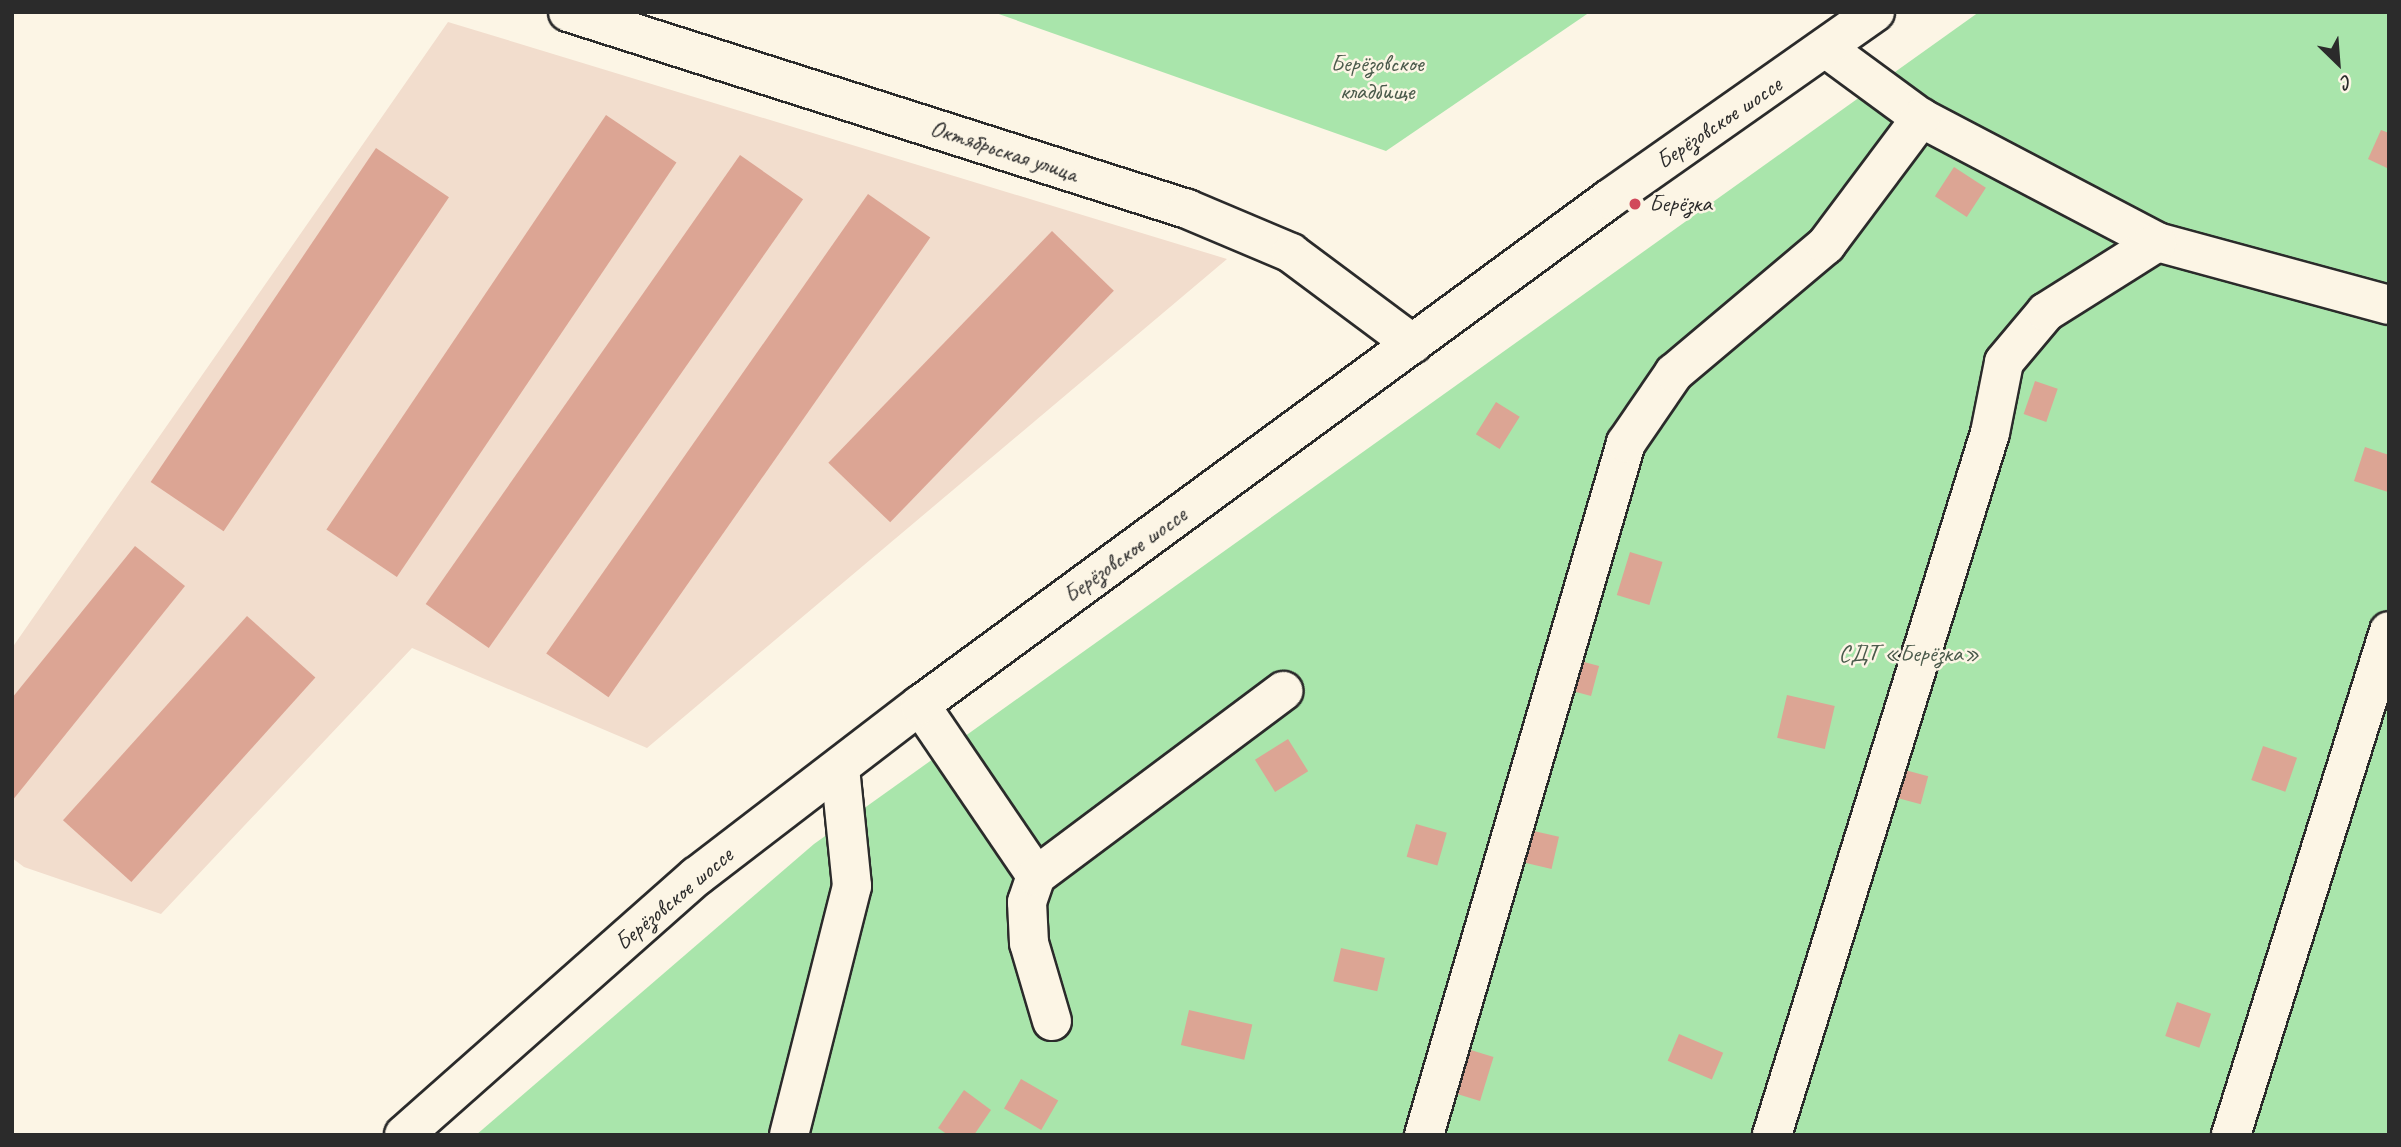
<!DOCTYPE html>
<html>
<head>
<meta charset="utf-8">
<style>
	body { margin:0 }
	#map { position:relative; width:2401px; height:1147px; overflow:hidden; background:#fcf5e5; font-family:Caveat,sans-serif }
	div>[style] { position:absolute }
	.built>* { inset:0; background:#f2ddcd }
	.green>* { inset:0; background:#a9e5ab }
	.building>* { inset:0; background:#dca594; transform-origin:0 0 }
	.roads { filter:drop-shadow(2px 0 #2b2b2b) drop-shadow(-2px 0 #2b2b2b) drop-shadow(0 2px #2b2b2b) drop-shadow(0 -2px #2b2b2b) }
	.minor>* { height:38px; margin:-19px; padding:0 19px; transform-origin:19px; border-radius:19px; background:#fcf5e5 }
	.dots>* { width:19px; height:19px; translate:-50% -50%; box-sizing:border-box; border:4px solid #fcf5e5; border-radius:50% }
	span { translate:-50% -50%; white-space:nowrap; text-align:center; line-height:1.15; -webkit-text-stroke:5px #fcf5e5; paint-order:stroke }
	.park-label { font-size:24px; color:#4a5a4b }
	.street-label { font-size:24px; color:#2b2b2b }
	.poi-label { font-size:24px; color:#2b2b2b }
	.left { translate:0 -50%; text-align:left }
	.frame { position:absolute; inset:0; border:14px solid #2b2b2b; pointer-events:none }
	.north { position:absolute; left:2303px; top:28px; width:70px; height:70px; -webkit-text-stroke:5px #fcf5e5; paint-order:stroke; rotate:155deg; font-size:19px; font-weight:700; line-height:28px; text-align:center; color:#2b2b2b }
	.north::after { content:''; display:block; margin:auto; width:24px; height:32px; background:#2b2b2b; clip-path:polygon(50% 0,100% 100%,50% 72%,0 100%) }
</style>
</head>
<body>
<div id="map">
	<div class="built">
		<div style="clip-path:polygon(448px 22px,1227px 259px,647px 748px,412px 648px,161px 914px,24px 867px,12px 858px,12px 648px)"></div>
	</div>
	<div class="green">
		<div style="clip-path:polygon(993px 12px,1590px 12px,1386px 151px)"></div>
		<div style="clip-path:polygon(1979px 12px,2389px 12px,2389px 1135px,476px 1135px,814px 844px)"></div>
	</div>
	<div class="building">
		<div style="left:606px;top:115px;width:85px;height:500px;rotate:34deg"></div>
		<div style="clip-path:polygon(2381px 130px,2389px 133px,2389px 169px,2368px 159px)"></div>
		<div style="left:376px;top:148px;width:88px;height:403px;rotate:34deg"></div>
		<div style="left:740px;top:155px;width:77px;height:548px;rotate:35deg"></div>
		<div style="left:1954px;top:167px;width:38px;height:35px;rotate:33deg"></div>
		<div style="left:868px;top:194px;width:76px;height:561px;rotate:35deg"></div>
		<div style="left:1052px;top:231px;width:86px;height:322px;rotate:44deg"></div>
		<div style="left:2035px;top:381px;width:24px;height:35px;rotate:19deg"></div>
		<div style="left:1496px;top:402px;width:28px;height:38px;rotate:32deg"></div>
		<div style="clip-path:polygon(2365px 447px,2389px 455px,2388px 492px,2354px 481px)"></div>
		<div style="clip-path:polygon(135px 546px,185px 586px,12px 801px,12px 698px)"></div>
		<div style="left:1630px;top:552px;width:34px;height:45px;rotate:17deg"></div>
		<div style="left:247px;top:616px;width:92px;height:275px;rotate:42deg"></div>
		<div style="left:1573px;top:659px;width:27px;height:31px;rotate:15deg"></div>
		<div style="left:1787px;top:695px;width:49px;height:44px;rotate:13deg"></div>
		<div style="left:1288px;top:739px;width:38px;height:39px;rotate:58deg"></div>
		<div style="left:2263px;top:746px;width:36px;height:36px;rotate:19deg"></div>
		<div style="left:1905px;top:770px;width:24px;height:29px;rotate:15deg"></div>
		<div style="left:1416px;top:824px;width:32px;height:34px;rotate:16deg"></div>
		<div style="left:1521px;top:828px;width:39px;height:33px;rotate:13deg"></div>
		<div style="left:1341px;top:948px;width:45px;height:34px;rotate:13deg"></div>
		<div style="left:2177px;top:1002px;width:36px;height:36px;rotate:19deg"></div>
		<div style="left:1189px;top:1010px;width:65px;height:36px;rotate:13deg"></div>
		<div style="left:1679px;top:1034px;width:48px;height:29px;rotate:23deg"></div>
		<div style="left:1461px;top:1047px;width:34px;height:46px;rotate:17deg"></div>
		<div style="left:1021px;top:1079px;width:43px;height:34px;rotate:30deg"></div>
		<div style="clip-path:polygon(964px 1090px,991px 1110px,974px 1135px,948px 1135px,938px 1128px)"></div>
	</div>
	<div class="roads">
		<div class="minor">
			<div style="left:568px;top:12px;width:650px;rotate:17.65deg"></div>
			<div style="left:1187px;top:209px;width:113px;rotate:22.9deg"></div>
			<div style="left:1291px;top:253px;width:152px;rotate:36.7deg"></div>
			<div style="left:1827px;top:49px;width:117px;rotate:36.3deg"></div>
			<div style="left:1921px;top:118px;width:267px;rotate:27.7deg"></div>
			<div style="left:2157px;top:242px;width:240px;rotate:15.2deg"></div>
			<div style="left:920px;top:705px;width:207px;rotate:55.8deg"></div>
			<div style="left:1052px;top:1021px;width:81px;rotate:-106.4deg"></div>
			<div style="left:1029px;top:943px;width:41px;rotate:-92.8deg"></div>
			<div style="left:1027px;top:902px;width:28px;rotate:-71deg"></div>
			<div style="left:1036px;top:876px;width:309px;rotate:-36.8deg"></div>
			<div style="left:404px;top:1135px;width:391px;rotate:-41.5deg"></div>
			<div style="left:697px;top:876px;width:281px;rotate:-37.5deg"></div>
			<div style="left:920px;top:705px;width:855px;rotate:-36.29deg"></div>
			<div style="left:1609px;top:199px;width:325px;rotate:-35.1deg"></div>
			<div style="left:789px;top:1135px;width:257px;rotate:-75.8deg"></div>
			<div style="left:852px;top:886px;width:119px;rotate:-95.8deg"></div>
			<div style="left:1424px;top:1135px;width:721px;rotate:-73.73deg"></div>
			<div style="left:1626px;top:443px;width:85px;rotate:-55.6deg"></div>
			<div style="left:1674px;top:373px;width:199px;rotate:-40.1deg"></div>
			<div style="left:1826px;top:245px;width:159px;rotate:-53.2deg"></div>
			<div style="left:1772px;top:1135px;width:735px;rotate:-72.75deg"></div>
			<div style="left:1990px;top:433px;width:72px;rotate:-78.8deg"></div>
			<div style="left:2004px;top:362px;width:65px;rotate:-50deg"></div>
			<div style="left:2046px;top:312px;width:131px;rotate:-32.2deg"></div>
			<div style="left:2231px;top:1135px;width:528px;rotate:-72.59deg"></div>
		</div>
	</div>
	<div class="dots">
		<div style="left:1635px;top:204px;background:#d1495b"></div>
	</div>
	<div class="park-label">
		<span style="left:1377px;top:78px">Берёзовское<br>кладбище</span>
		<span style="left:1909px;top:654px">СДТ «Берёзка»</span>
	</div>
	<div class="street-label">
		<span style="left:1719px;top:123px;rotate:-34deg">Берёзовское шоссе</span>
		<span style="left:1004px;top:151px;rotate:18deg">Октябрьская улица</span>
		<span style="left:1125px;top:555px;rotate:-36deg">Берёзовское шоссе</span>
		<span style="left:674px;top:899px;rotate:-40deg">Берёзовское шоссе</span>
	</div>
	<div class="poi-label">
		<span class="left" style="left:1649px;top:204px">Берёзка</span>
	</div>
	<div class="frame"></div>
	<div class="north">С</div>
</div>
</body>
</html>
